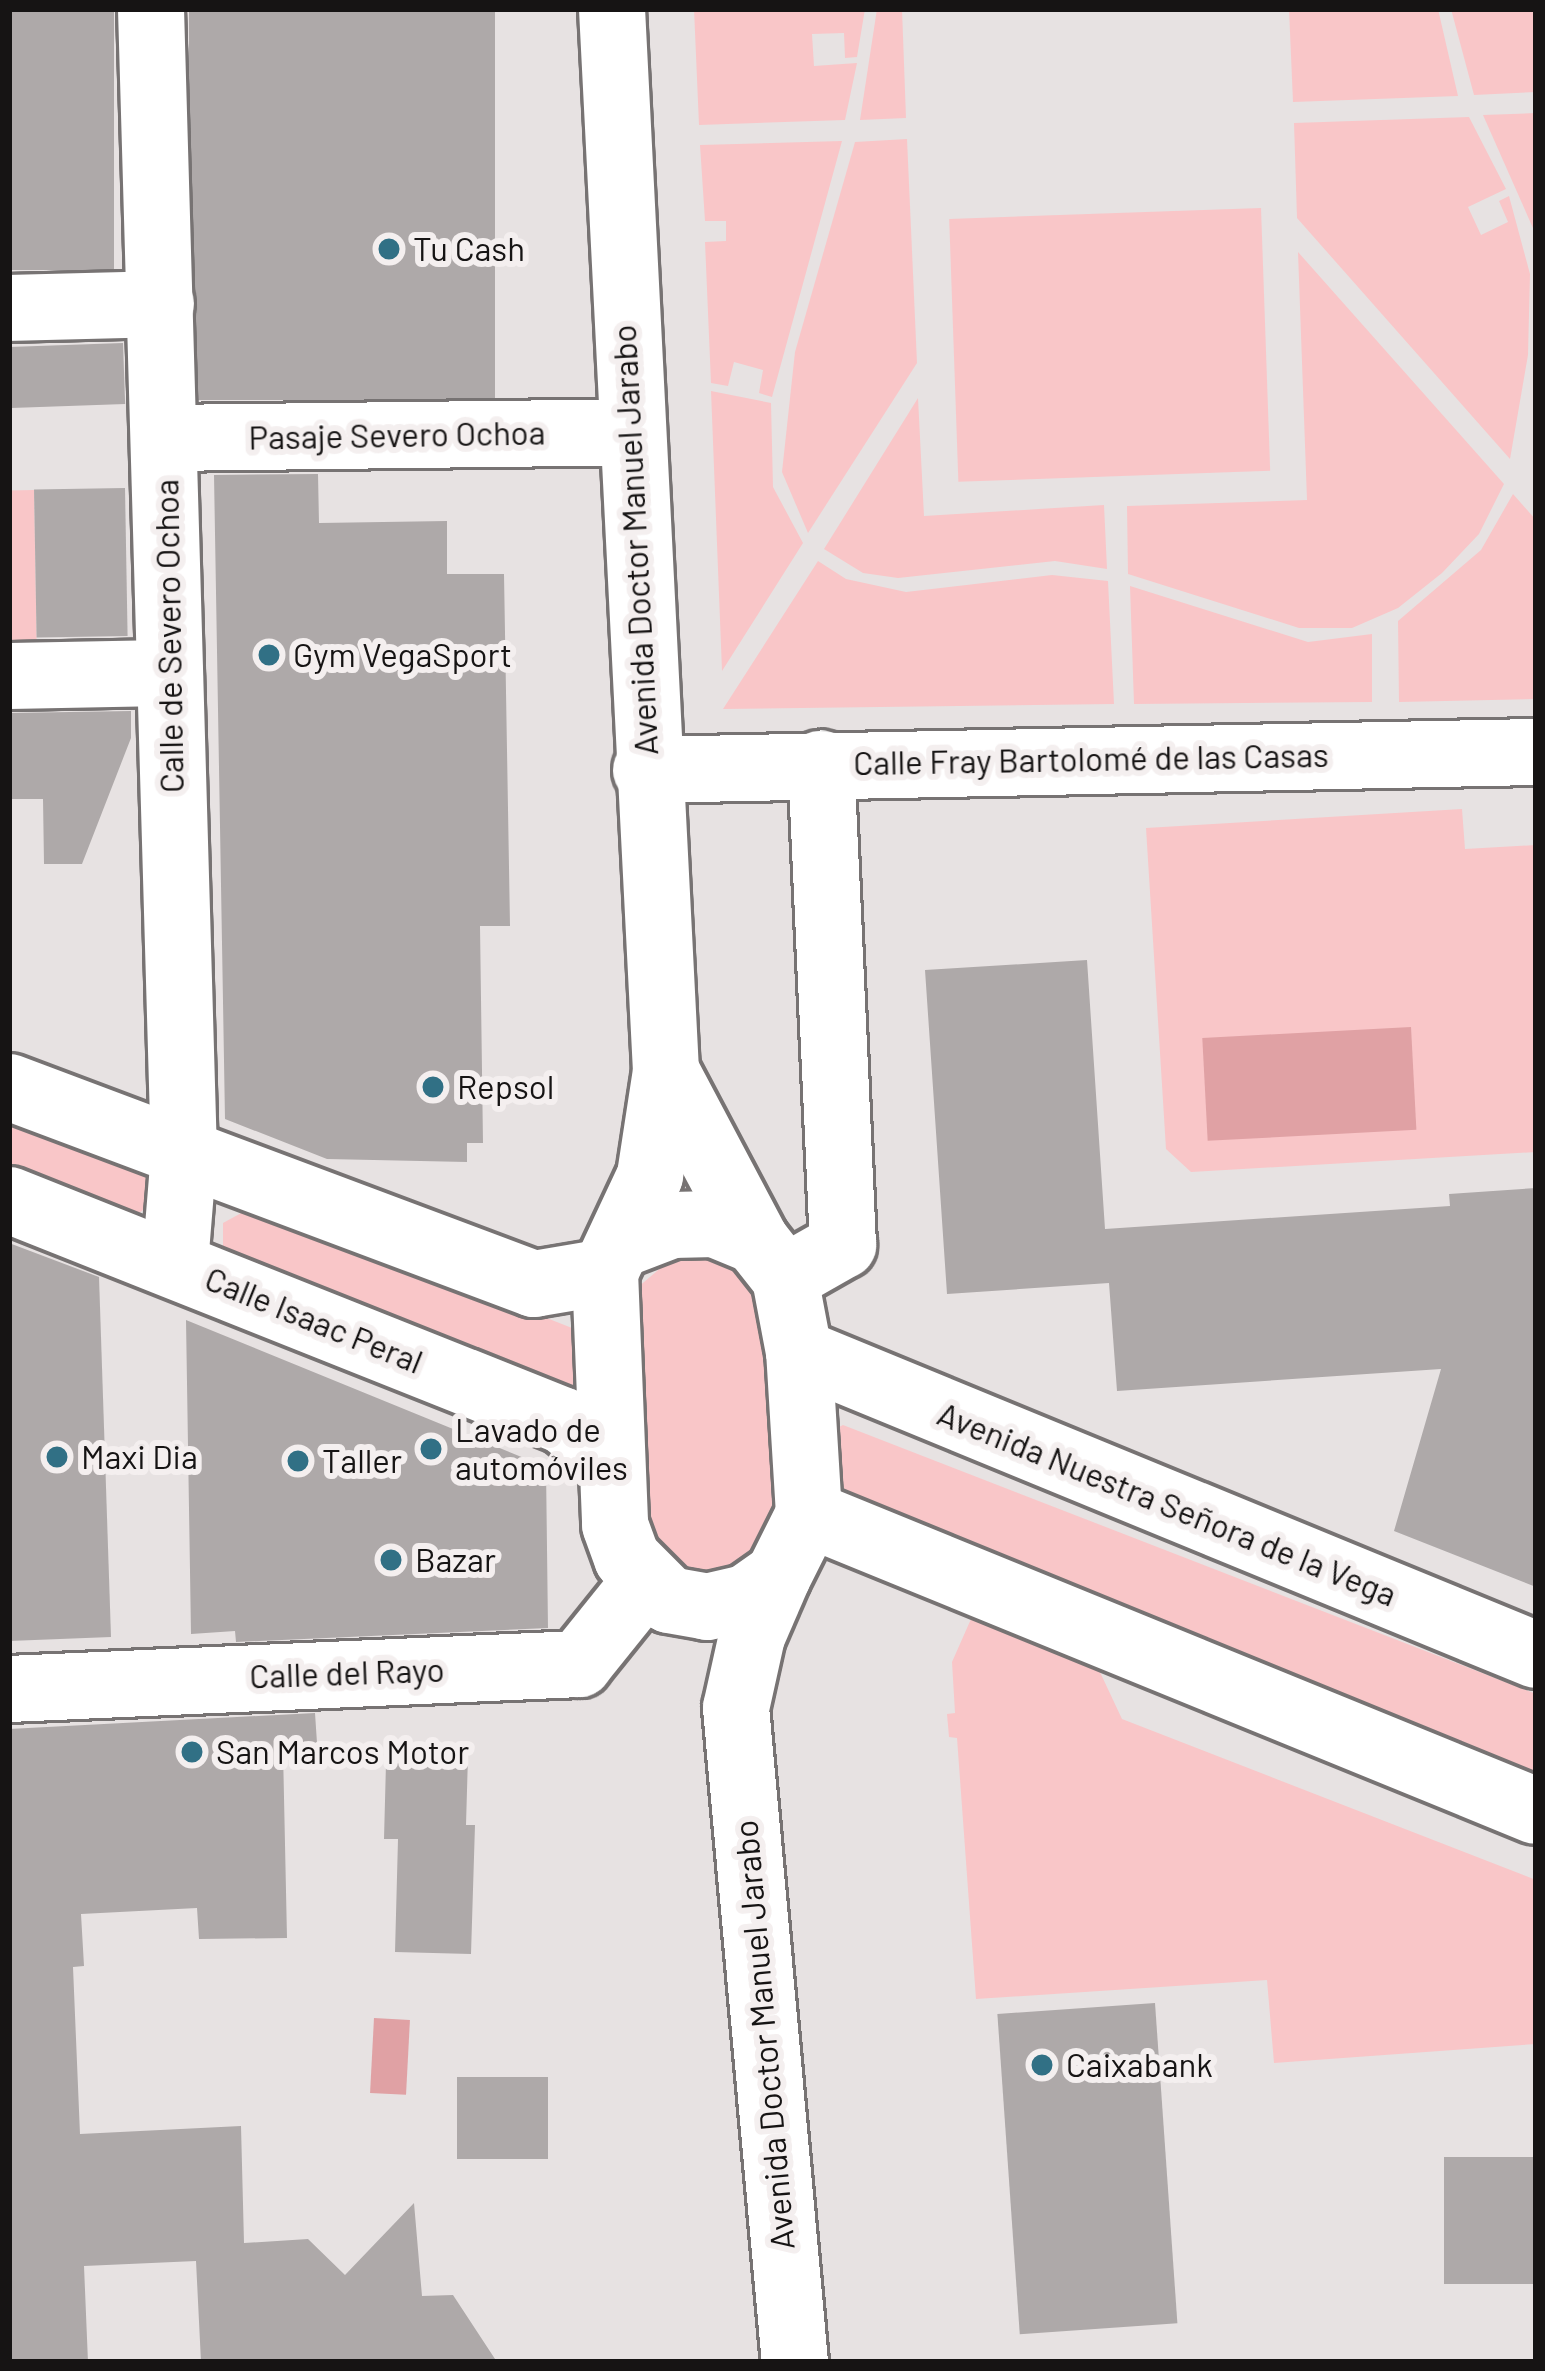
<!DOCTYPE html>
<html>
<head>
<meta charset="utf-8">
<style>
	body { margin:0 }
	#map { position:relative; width:1545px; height:2371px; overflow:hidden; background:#e7e2e2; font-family:Barlow,sans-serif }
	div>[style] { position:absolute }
	.green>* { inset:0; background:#f9c6c8; transform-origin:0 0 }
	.water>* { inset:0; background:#e0a1a4; transform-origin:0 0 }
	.building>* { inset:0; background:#aea9a9; transform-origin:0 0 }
	.roads { filter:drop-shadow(3px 0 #777373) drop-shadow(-3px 0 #777373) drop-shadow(0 3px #777373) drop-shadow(0 -3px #777373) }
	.minor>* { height:66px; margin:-33px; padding:0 33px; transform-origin:33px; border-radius:33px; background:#fff }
	.dots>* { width:33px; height:33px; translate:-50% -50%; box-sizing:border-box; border:6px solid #f4efef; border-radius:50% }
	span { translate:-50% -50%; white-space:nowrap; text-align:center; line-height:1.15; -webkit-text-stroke:12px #f4efef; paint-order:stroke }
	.poi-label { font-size:33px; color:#161414 }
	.left { translate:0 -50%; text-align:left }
	.street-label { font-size:33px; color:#161414 }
	.frame { position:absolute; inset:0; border:12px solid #161414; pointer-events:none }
</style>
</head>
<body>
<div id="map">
	<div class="green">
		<div style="clip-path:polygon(694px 9px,865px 9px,857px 57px,845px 58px,844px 33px,812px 34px,814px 66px,857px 63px,845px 120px,699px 125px)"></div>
		<div style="clip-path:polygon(877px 9px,902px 9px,906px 118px,860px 120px)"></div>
		<div style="clip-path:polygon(1289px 9px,1438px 9px,1458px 96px,1293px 102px)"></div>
		<div style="clip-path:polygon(1451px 9px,1536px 9px,1536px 92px,1474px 95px)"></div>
		<div style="clip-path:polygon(1536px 113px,1536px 235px,1483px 115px)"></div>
		<div style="clip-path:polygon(1469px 117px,1506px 189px,1468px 207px,1481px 235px,1508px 222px,1499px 201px,1509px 196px,1530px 274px,1528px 355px,1510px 459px,1297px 218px,1294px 123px)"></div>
		<div style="clip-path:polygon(907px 139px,917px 363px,808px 533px,782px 472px,795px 352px,855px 142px)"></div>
		<div style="clip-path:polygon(842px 141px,772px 397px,759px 393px,763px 370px,734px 362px,728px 386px,711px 383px,705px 242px,726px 241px,726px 221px,705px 221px,700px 145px)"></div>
		<div style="left:1261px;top:208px;width:263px;height:312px;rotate:88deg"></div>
		<div style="clip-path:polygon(1298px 252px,1504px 484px,1479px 534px,1442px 573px,1398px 608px,1352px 628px,1299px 628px,1128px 574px,1127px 506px,1307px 500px)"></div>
		<div style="clip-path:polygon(711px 391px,771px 403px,773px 487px,803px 543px,722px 671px)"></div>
		<div style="clip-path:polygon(918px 398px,924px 516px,1104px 505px,1107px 569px,1055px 561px,898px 578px,863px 573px,824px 549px)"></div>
		<div style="left:34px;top:490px;width:152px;height:25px;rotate:89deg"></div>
		<div style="clip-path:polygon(1513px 494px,1536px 520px,1536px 699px,1399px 702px,1398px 621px,1481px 550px)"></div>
		<div style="clip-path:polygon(818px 561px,846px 579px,906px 592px,1052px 575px,1108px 581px,1114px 704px,723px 709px)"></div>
		<div style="clip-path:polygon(1130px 586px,1308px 642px,1372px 634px,1372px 702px,1134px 704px)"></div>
		<div style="clip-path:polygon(1462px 809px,1465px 849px,1536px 845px,1536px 1152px,1191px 1172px,1166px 1149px,1146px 828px)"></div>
		<div style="clip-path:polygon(9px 1102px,153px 1166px,149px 1206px,130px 1219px,9px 1182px)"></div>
		<div style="clip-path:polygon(258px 1204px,572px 1328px,580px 1398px,223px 1260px,223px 1223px)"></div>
		<div style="clip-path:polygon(708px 1254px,753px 1285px,762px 1310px,778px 1503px,775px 1534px,733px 1575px,696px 1577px,659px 1554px,646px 1524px,637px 1288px,670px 1260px)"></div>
		<div style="clip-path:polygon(843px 1425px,1536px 1694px,1536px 1784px,840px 1508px,837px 1428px)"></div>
		<div style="clip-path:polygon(971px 1619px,1099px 1670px,1122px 1719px,1536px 1880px,1536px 2044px,1274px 2063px,1267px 1980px,976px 1999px,957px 1738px,949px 1737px,947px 1714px,955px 1713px,952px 1662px)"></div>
	</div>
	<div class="water">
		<div style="left:1411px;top:1027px;width:103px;height:209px;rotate:87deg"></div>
		<div style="left:374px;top:2018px;width:36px;height:75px;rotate:3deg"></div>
	</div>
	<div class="building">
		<div style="left:9px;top:9px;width:105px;height:261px"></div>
		<div style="left:189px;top:9px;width:306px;height:391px"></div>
		<div style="left:123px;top:343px;width:61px;height:114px;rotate:88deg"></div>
		<div style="clip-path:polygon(318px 474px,319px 523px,447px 521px,447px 574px,504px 574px,510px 926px,480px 926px,483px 1143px,467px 1143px,467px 1162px,327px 1159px,225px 1119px,214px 475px)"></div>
		<div style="left:125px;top:488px;width:148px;height:91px;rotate:89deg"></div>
		<div style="clip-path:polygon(131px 711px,131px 738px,82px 864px,44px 864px,43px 799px,9px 799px,9px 713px)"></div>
		<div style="clip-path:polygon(1087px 960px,1105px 1229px,1450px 1206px,1449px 1194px,1536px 1188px,1536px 1587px,1394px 1531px,1441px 1369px,1117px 1391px,1109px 1283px,947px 1294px,925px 970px)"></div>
		<div style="clip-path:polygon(9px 1243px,99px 1277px,111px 1637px,9px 1641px)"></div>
		<div style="clip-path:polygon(186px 1320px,546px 1467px,548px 1628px,236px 1642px,235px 1631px,191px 1634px)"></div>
		<div style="clip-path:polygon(315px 1713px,317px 1743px,283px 1750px,287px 1938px,199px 1939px,197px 1908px,81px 1914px,84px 1966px,73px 1967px,80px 2134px,241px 2126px,244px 2243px,308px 2239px,345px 2275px,414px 2203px,422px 2296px,453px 2295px,497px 2362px,201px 2362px,196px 2261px,84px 2266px,88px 2362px,9px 2362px,9px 1729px)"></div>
		<div style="clip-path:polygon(422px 1754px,468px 1756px,466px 1825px,475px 1825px,471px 1954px,395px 1952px,398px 1839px,384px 1839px,386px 1763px,422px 1764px)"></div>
		<div style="left:1155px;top:2003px;width:321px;height:158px;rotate:86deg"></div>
		<div style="left:457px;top:2077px;width:91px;height:82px"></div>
		<div style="left:1536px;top:2157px;width:127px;height:92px;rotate:90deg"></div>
	</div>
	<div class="roads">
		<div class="minor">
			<div style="left:151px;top:9px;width:1145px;rotate:88.35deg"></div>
			<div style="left:184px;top:1154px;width:109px;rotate:94.7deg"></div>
			<div style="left:612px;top:9px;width:1063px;rotate:87.09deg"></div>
			<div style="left:666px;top:1071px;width:106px;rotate:98.7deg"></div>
			<div style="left:650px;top:1176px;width:106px;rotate:115.1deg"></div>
			<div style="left:605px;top:1272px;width:253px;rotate:87.7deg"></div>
			<div style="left:615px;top:1525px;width:35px;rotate:70deg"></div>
			<div style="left:627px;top:1558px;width:59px;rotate:45deg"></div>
			<div style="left:669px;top:1600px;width:39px;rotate:10deg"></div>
			<div style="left:707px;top:1607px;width:40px;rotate:-13deg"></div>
			<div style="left:746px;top:1598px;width:39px;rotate:-35deg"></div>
			<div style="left:778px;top:1576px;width:69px;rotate:-63.4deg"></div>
			<div style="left:809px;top:1514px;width:162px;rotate:-93.5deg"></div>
			<div style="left:799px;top:1352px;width:75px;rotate:-100.7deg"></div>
			<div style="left:785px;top:1278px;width:47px;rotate:-128.1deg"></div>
			<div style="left:756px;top:1241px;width:44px;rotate:-157.5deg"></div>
			<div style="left:715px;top:1224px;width:43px;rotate:178.7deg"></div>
			<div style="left:672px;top:1225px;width:53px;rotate:159.2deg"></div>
			<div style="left:9px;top:308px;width:152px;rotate:-1.5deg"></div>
			<div style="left:164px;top:438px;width:465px;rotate:-0.7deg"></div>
			<div style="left:9px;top:676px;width:161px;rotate:-1.1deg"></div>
			<div style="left:646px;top:770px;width:890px;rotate:-1.16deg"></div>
			<div style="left:666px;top:1071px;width:192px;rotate:62.1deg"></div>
			<div style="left:9px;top:1087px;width:561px;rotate:20.57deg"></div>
			<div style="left:534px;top:1284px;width:72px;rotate:-9.6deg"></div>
			<div style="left:9px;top:1200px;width:597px;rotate:21.71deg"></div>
			<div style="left:564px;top:1421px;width:58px;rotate:39.4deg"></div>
			<div style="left:785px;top:1278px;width:67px;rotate:-29.6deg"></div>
			<div style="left:843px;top:1245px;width:482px;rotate:-92.6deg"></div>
			<div style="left:799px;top:1352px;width:797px;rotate:22.35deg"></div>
			<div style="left:809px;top:1514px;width:785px;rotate:22.22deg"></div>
			<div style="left:778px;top:1576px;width:65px;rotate:113.4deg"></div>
			<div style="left:752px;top:1636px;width:74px;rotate:102.5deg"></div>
			<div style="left:736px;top:1708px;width:657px;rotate:84.85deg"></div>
			<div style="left:9px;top:1689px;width:571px;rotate:-2.51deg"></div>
			<div style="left:579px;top:1664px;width:105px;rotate:-51.2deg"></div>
		</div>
	</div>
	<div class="dots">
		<div style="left:389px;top:249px;background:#317085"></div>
		<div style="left:269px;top:655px;background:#317085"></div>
		<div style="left:433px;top:1087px;background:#317085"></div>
		<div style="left:431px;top:1449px;background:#317085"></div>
		<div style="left:57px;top:1457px;background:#317085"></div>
		<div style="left:298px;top:1461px;background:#317085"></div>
		<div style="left:391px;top:1560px;background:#317085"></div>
		<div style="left:192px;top:1752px;background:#317085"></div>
		<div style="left:1042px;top:2065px;background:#317085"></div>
	</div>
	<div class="poi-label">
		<span class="left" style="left:413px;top:249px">Tu Cash</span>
		<span class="left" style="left:293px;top:655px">Gym VegaSport</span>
		<span class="left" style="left:457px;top:1087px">Repsol</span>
		<span class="left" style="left:455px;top:1449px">Lavado de<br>automóviles</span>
		<span class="left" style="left:81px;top:1457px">Maxi Dia</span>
		<span class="left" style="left:322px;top:1461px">Taller</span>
		<span class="left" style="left:415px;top:1560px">Bazar</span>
		<span class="left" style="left:216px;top:1752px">San Marcos Motor</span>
		<span class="left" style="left:1066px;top:2065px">Caixabank</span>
	</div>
	<div class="street-label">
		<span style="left:397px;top:435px;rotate:-1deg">Pasaje Severo Ochoa</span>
		<span style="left:635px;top:540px;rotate:-93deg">Avenida Doctor Manuel Jarabo</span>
		<span style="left:169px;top:636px;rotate:-91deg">Calle de Severo Ochoa</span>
		<span style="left:1091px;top:759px;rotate:-1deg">Calle Fray Bartolomé de las Casas</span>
		<span style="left:314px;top:1320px;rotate:22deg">Calle Isaac Peral</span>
		<span style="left:1167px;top:1504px;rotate:22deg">Avenida Nuestra Señora de la Vega</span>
		<span style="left:347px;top:1673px;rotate:-2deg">Calle del Rayo</span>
		<span style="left:764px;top:2035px;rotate:-95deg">Avenida Doctor Manuel Jarabo</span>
	</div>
	<div class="frame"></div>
</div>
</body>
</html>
